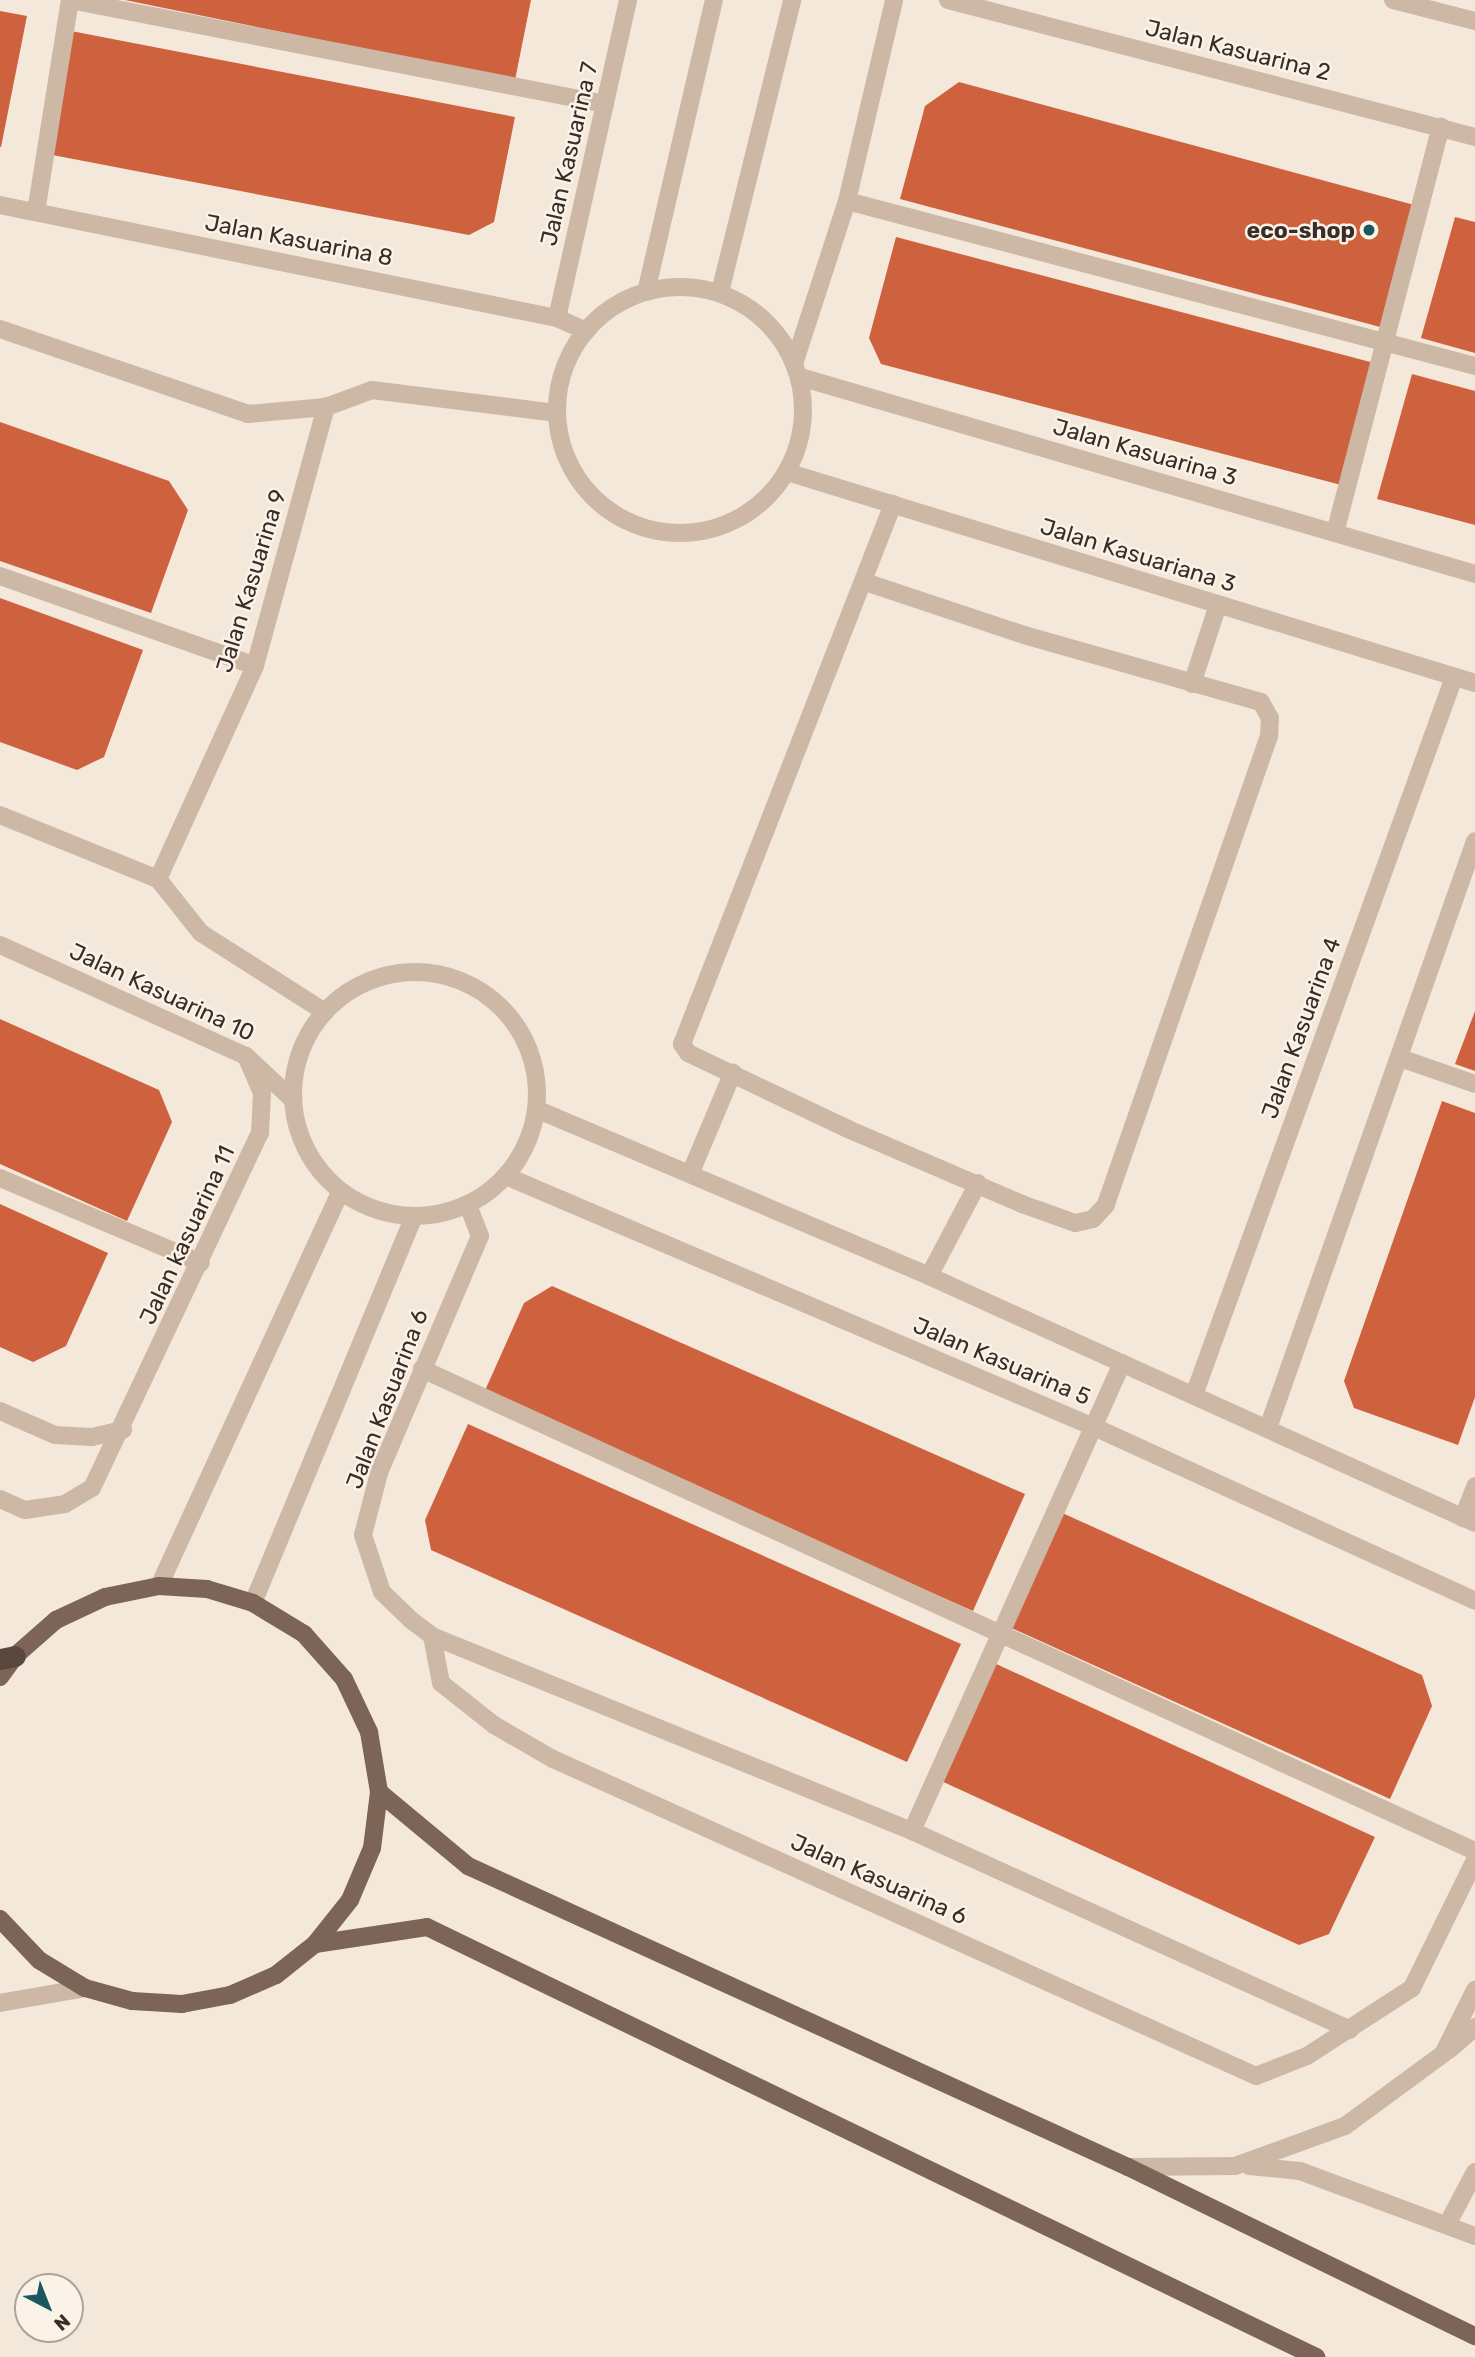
<!DOCTYPE html>
<html>
<head>
<meta charset="utf-8">
<style>
	body { margin:0 }
	#map { position:relative; width:1475px; height:2357px; overflow:hidden; background:#f4e8db; font-family:Rubik,sans-serif }
	div>[style] { position:absolute }
	.building>* { inset:0; background:#cf623e }
	.minor>* { height:18px; margin:-9px; padding:0 9px; transform-origin:9px; border-radius:9px; background:#cdb8a6 }
	.minor>.ring { margin:-9px; padding:0; box-sizing:content-box; background:none; border:18px solid #cdb8a6; border-radius:50% }
	.major>* { height:18px; margin:-9px; padding:0 9px; transform-origin:9px; border-radius:9px; background:#7c6457 }
	.highway>* { height:21px; margin:-10.5px; padding:0 10.5px; transform-origin:10.5px; border-radius:10.5px; background:#5a473e }
	.dots>* { width:19px; height:19px; translate:-50% -50%; box-sizing:border-box; border:4px solid #fbf2e8; border-radius:50% }
	span { translate:-50% -50%; white-space:nowrap; text-align:center; line-height:1.15; -webkit-text-stroke:5px #fbf2e8; paint-order:stroke }
	.street-label { font-size:23px; color:#392d27 }
	.poi-label { font-size:23px; color:#392d27; font-weight:700 }
	.right { translate:-100% -50%; text-align:right }
	.north { position:absolute; left:14px; top:2273px; width:70px; height:70px; box-sizing:border-box; background:#fbf2e8; border:2px solid #ada39b; border-radius:50%; rotate:138deg; font-size:19px; font-weight:700; line-height:28px; text-align:center; color:#392d27 }
	.north::after { content:''; display:block; margin:auto; width:24px; height:32px; background:#19595e; clip-path:polygon(50% 0,100% 100%,50% 72%,0 100%) }
</style>
</head>
<body>
<div id="map">
	<div class="building">
		<div style="clip-path:polygon(125px 0,531px 0,515px 80px)"></div>
		<div style="clip-path:polygon(0 11px,27px 16px,1px 147px,0 147px)"></div>
		<div style="clip-path:polygon(66px 30px,515px 117px,494px 222px,469px 235px,42px 153px)"></div>
		<div style="clip-path:polygon(959px 82px,1418px 206px,1384px 328px,900px 199px,925px 106px)"></div>
		<div style="clip-path:polygon(1455px 217px,1475px 222px,1475px 353px,1421px 338px)"></div>
		<div style="clip-path:polygon(896px 237px,1378px 364px,1345px 486px,881px 364px,869px 338px)"></div>
		<div style="clip-path:polygon(1412px 374px,1475px 391px,1475px 525px,1377px 499px)"></div>
		<div style="clip-path:polygon(0 422px,169px 481px,188px 510px,151px 613px,0 561px)"></div>
		<div style="clip-path:polygon(0 598px,143px 650px,104px 757px,77px 770px,0 742px)"></div>
		<div style="clip-path:polygon(1475px 1011px,1475px 1071px,1455px 1064px)"></div>
		<div style="clip-path:polygon(0 1019px,159px 1090px,172px 1122px,127px 1221px,0 1164px)"></div>
		<div style="clip-path:polygon(1442px 1101px,1475px 1113px,1475px 1397px,1458px 1445px,1354px 1408px,1344px 1381px)"></div>
		<div style="clip-path:polygon(0 1204px,108px 1253px,66px 1346px,33px 1362px,0 1347px)"></div>
		<div style="clip-path:polygon(552px 1286px,1025px 1494px,973px 1611px,483px 1395px,524px 1303px)"></div>
		<div style="clip-path:polygon(468px 1424px,961px 1644px,907px 1762px,431px 1550px,425px 1520px)"></div>
		<div style="clip-path:polygon(1060px 1512px,1422px 1675px,1432px 1706px,1390px 1799px,1007px 1626px)"></div>
		<div style="clip-path:polygon(994px 1663px,1375px 1837px,1329px 1934px,1299px 1945px,939px 1780px)"></div>
	</div>
	<div class="minor">
		<div style="left:70px;top:0;width:545px;rotate:11deg"></div>
		<div style="left:948px;top:0;width:545px;rotate:14.57deg"></div>
		<div style="left:1393px;top:0;width:85px;rotate:14.4deg"></div>
		<div style="left:847px;top:201px;width:649px;rotate:14.72deg"></div>
		<div style="left:0;top:205px;width:568px;rotate:11.47deg"></div>
		<div style="left:557px;top:318px;width:32px;rotate:24deg"></div>
		<div style="left:36px;top:212px;width:215px;rotate:-80.9deg"></div>
		<div class="ring" style="left:557px;top:287px;width:228px;height:228px"></div>
		<div style="left:646px;top:292px;width:300px;rotate:-76.9deg"></div>
		<div style="left:720px;top:292px;width:301px;rotate:-76.1deg"></div>
		<div style="left:557px;top:318px;width:326px;rotate:-77.4deg"></div>
		<div style="left:0;top:329px;width:262px;rotate:18.9deg"></div>
		<div style="left:248px;top:414px;width:78px;rotate:-5.1deg"></div>
		<div style="left:326px;top:407px;width:49px;rotate:-20.3deg"></div>
		<div style="left:372px;top:390px;width:185px;rotate:7.1deg"></div>
		<div style="left:794px;top:364px;width:171px;rotate:-72deg"></div>
		<div style="left:847px;top:201px;width:206px;rotate:-76.8deg"></div>
		<div style="left:800px;top:377px;width:703px;rotate:16.27deg"></div>
		<div style="left:787px;top:472px;width:720px;rotate:17.05deg"></div>
		<div style="left:1335px;top:533px;width:420px;rotate:-75.4deg"></div>
		<div style="left:0;top:576px;width:270px;rotate:19.4deg"></div>
		<div style="left:865px;top:582px;width:168px;rotate:18.4deg"></div>
		<div style="left:1024px;top:635px;width:246px;rotate:15.8deg"></div>
		<div style="left:1261px;top:702px;width:18px;rotate:61deg"></div>
		<div style="left:1270px;top:718px;width:18px;rotate:93deg"></div>
		<div style="left:1269px;top:736px;width:497px;rotate:109.2deg"></div>
		<div style="left:1106px;top:1205px;width:19px;rotate:133deg"></div>
		<div style="left:1093px;top:1219px;width:18px;rotate:167deg"></div>
		<div style="left:1075px;top:1223px;width:56px;rotate:-160.3deg"></div>
		<div style="left:1022px;top:1204px;width:189px;rotate:-156.7deg"></div>
		<div style="left:848px;top:1129px;width:177px;rotate:-154.6deg"></div>
		<div style="left:688px;top:1053px;width:11px;rotate:-124deg"></div>
		<div style="left:682px;top:1044px;width:580px;rotate:-68.66deg"></div>
		<div style="left:1192px;top:684px;width:83px;rotate:-71.8deg"></div>
		<div style="left:0;top:815px;width:170px;rotate:22.1deg"></div>
		<div style="left:158px;top:879px;width:69px;rotate:51.5deg"></div>
		<div style="left:201px;top:933px;width:147px;rotate:32.5deg"></div>
		<div style="left:158px;top:879px;width:234px;rotate:-65.5deg"></div>
		<div style="left:255px;top:666px;width:269px;rotate:-74.7deg"></div>
		<div style="left:0;top:945px;width:270px;rotate:24.3deg"></div>
		<div style="left:246px;top:1056px;width:63px;rotate:43.1deg"></div>
		<div class="ring" style="left:293px;top:972px;width:226px;height:226px"></div>
		<div style="left:1400px;top:1058px;width:79px;rotate:19.1deg"></div>
		<div style="left:536px;top:1109px;width:427px;rotate:23deg"></div>
		<div style="left:929px;top:1276px;width:599px;rotate:24.34deg"></div>
		<div style="left:691px;top:1172px;width:108px;rotate:-67.2deg"></div>
		<div style="left:506px;top:1176px;width:639px;rotate:23.12deg"></div>
		<div style="left:1094px;top:1427px;width:419px;rotate:24.5deg"></div>
		<div style="left:0;top:1178px;width:218px;rotate:22.9deg"></div>
		<div style="left:468px;top:1205px;width:33px;rotate:69deg"></div>
		<div style="left:480px;top:1236px;width:258px;rotate:113.1deg"></div>
		<div style="left:379px;top:1473px;width:64px;rotate:104.5deg"></div>
		<div style="left:363px;top:1535px;width:60px;rotate:71.6deg"></div>
		<div style="left:382px;top:1592px;width:40px;rotate:44deg"></div>
		<div style="left:411px;top:1620px;width:26px;rotate:37deg"></div>
		<div style="left:432px;top:1636px;width:518px;rotate:22.11deg"></div>
		<div style="left:912px;top:1831px;width:481px;rotate:24.4deg"></div>
		<div style="left:929px;top:1276px;width:105px;rotate:-62.2deg"></div>
		<div style="left:422px;top:1369px;width:1158px;rotate:24.6deg"></div>
		<div style="left:1194px;top:1395px;width:764px;rotate:-70.09deg"></div>
		<div style="left:0;top:1411px;width:60px;rotate:23.6deg"></div>
		<div style="left:55px;top:1435px;width:37px;rotate:3deg"></div>
		<div style="left:92px;top:1437px;width:32px;rotate:-13deg"></div>
		<div style="left:1268px;top:1428px;width:622px;rotate:-70.58deg"></div>
		<div style="left:0;top:1499px;width:27px;rotate:24deg"></div>
		<div style="left:25px;top:1510px;width:40px;rotate:-8.5deg"></div>
		<div style="left:65px;top:1504px;width:31px;rotate:-31deg"></div>
		<div style="left:92px;top:1488px;width:393px;rotate:-64.7deg"></div>
		<div style="left:260px;top:1133px;width:40px;rotate:-87.1deg"></div>
		<div style="left:262px;top:1093px;width:40px;rotate:-113.4deg"></div>
		<div style="left:1463px;top:1518px;width:34px;rotate:-69deg"></div>
		<div style="left:159px;top:1586px;width:433px;rotate:-65.3deg"></div>
		<div style="left:253px;top:1603px;width:418px;rotate:-67.4deg"></div>
		<div style="left:432px;top:1636px;width:48px;rotate:79.2deg"></div>
		<div style="left:441px;top:1683px;width:68px;rotate:38.4deg"></div>
		<div style="left:494px;top:1725px;width:68px;rotate:30deg"></div>
		<div style="left:553px;top:1759px;width:771px;rotate:24.27deg"></div>
		<div style="left:1256px;top:2076px;width:55px;rotate:-21.4deg"></div>
		<div style="left:1307px;top:2056px;width:125px;rotate:-32.9deg"></div>
		<div style="left:1412px;top:1988px;width:143px;rotate:-63.8deg"></div>
		<div style="left:912px;top:1831px;width:513px;rotate:-65.83deg"></div>
		<div style="left:0;top:2003px;width:86px;rotate:-10deg"></div>
		<div style="left:1449px;top:2050px;width:35px;rotate:-41deg"></div>
		<div style="left:1249px;top:2166px;width:51px;rotate:5.6deg"></div>
		<div style="left:1300px;top:2171px;width:187px;rotate:20.4deg"></div>
		<div style="left:1128px;top:2167px;width:107px;rotate:-0.5deg"></div>
		<div style="left:1235px;top:2166px;width:117px;rotate:-20deg"></div>
		<div style="left:1345px;top:2126px;width:122px;rotate:-36.3deg"></div>
		<div style="left:1443px;top:2054px;width:72px;rotate:-63.4deg"></div>
		<div style="left:1448px;top:2223px;width:58px;rotate:-62.1deg"></div>
	</div>
	<div class="major">
		<div style="left:0;top:1677px;width:26px;rotate:-54deg"></div>
		<div style="left:15px;top:1656px;width:55px;rotate:-41.3deg"></div>
		<div style="left:56px;top:1620px;width:54px;rotate:-25.1deg"></div>
		<div style="left:105px;top:1597px;width:55px;rotate:-11.5deg"></div>
		<div style="left:159px;top:1586px;width:48px;rotate:3.6deg"></div>
		<div style="left:207px;top:1589px;width:48px;rotate:16.9deg"></div>
		<div style="left:253px;top:1603px;width:60px;rotate:31.3deg"></div>
		<div style="left:304px;top:1634px;width:60px;rotate:48.4deg"></div>
		<div style="left:344px;top:1679px;width:59px;rotate:64.7deg"></div>
		<div style="left:369px;top:1732px;width:61px;rotate:80.5deg"></div>
		<div style="left:379px;top:1792px;width:56px;rotate:97.1deg"></div>
		<div style="left:372px;top:1848px;width:56px;rotate:112.9deg"></div>
		<div style="left:350px;top:1900px;width:56px;rotate:128.5deg"></div>
		<div style="left:315px;top:1944px;width:50px;rotate:141.5deg"></div>
		<div style="left:276px;top:1975px;width:50px;rotate:156.5deg"></div>
		<div style="left:230px;top:1995px;width:49px;rotate:169.4deg"></div>
		<div style="left:182px;top:2004px;width:50px;rotate:-176.6deg"></div>
		<div style="left:132px;top:2001px;width:49px;rotate:-164.5deg"></div>
		<div style="left:85px;top:1988px;width:54px;rotate:-148.7deg"></div>
		<div style="left:39px;top:1960px;width:57px;rotate:-133.6deg"></div>
		<div style="left:379px;top:1792px;width:116px;rotate:39.7deg"></div>
		<div style="left:468px;top:1866px;width:725px;rotate:24.52deg"></div>
		<div style="left:1128px;top:2167px;width:386px;rotate:26deg"></div>
		<div style="left:315px;top:1944px;width:113px;rotate:-8.6deg"></div>
		<div style="left:427px;top:1927px;width:988px;rotate:25.81deg"></div>
	</div>
	<div class="highway">
		<div style="left:0;top:1659px;width:15px;rotate:-11deg"></div>
	</div>
	<div class="dots">
		<div style="left:1369px;top:230px;background:#19595e"></div>
	</div>
	<div class="street-label">
		<span style="left:1238px;top:50px;rotate:14deg">Jalan Kasuarina 2</span>
		<span style="left:569px;top:154px;rotate:-77deg">Jalan Kasuarina 7</span>
		<span style="left:299px;top:240px;rotate:11deg">Jalan Kasuarina 8</span>
		<span style="left:1145px;top:452px;rotate:16deg">Jalan Kasuarina 3</span>
		<span style="left:1138px;top:555px;rotate:17deg">Jalan Kasuariana 3</span>
		<span style="left:251px;top:581px;rotate:-73deg">Jalan Kasuarina 9</span>
		<span style="left:162px;top:992px;rotate:25deg">Jalan Kasuarina 10</span>
		<span style="left:1301px;top:1028px;rotate:-70deg">Jalan Kasuarina 4</span>
		<span style="left:187px;top:1235px;rotate:-65deg">Jalan kasuarina 11</span>
		<span style="left:1002px;top:1361px;rotate:23deg">Jalan Kasuarina 5</span>
		<span style="left:387px;top:1399px;rotate:-69deg">Jalan Kasuarina 6</span>
		<span style="left:879px;top:1879px;rotate:24deg">Jalan Kasuarina 6</span>
	</div>
	<div class="poi-label">
		<span class="right" style="left:1355px;top:230px">eco-shop</span>
	</div>
	<div class="north">N</div>
</div>
</body>
</html>
